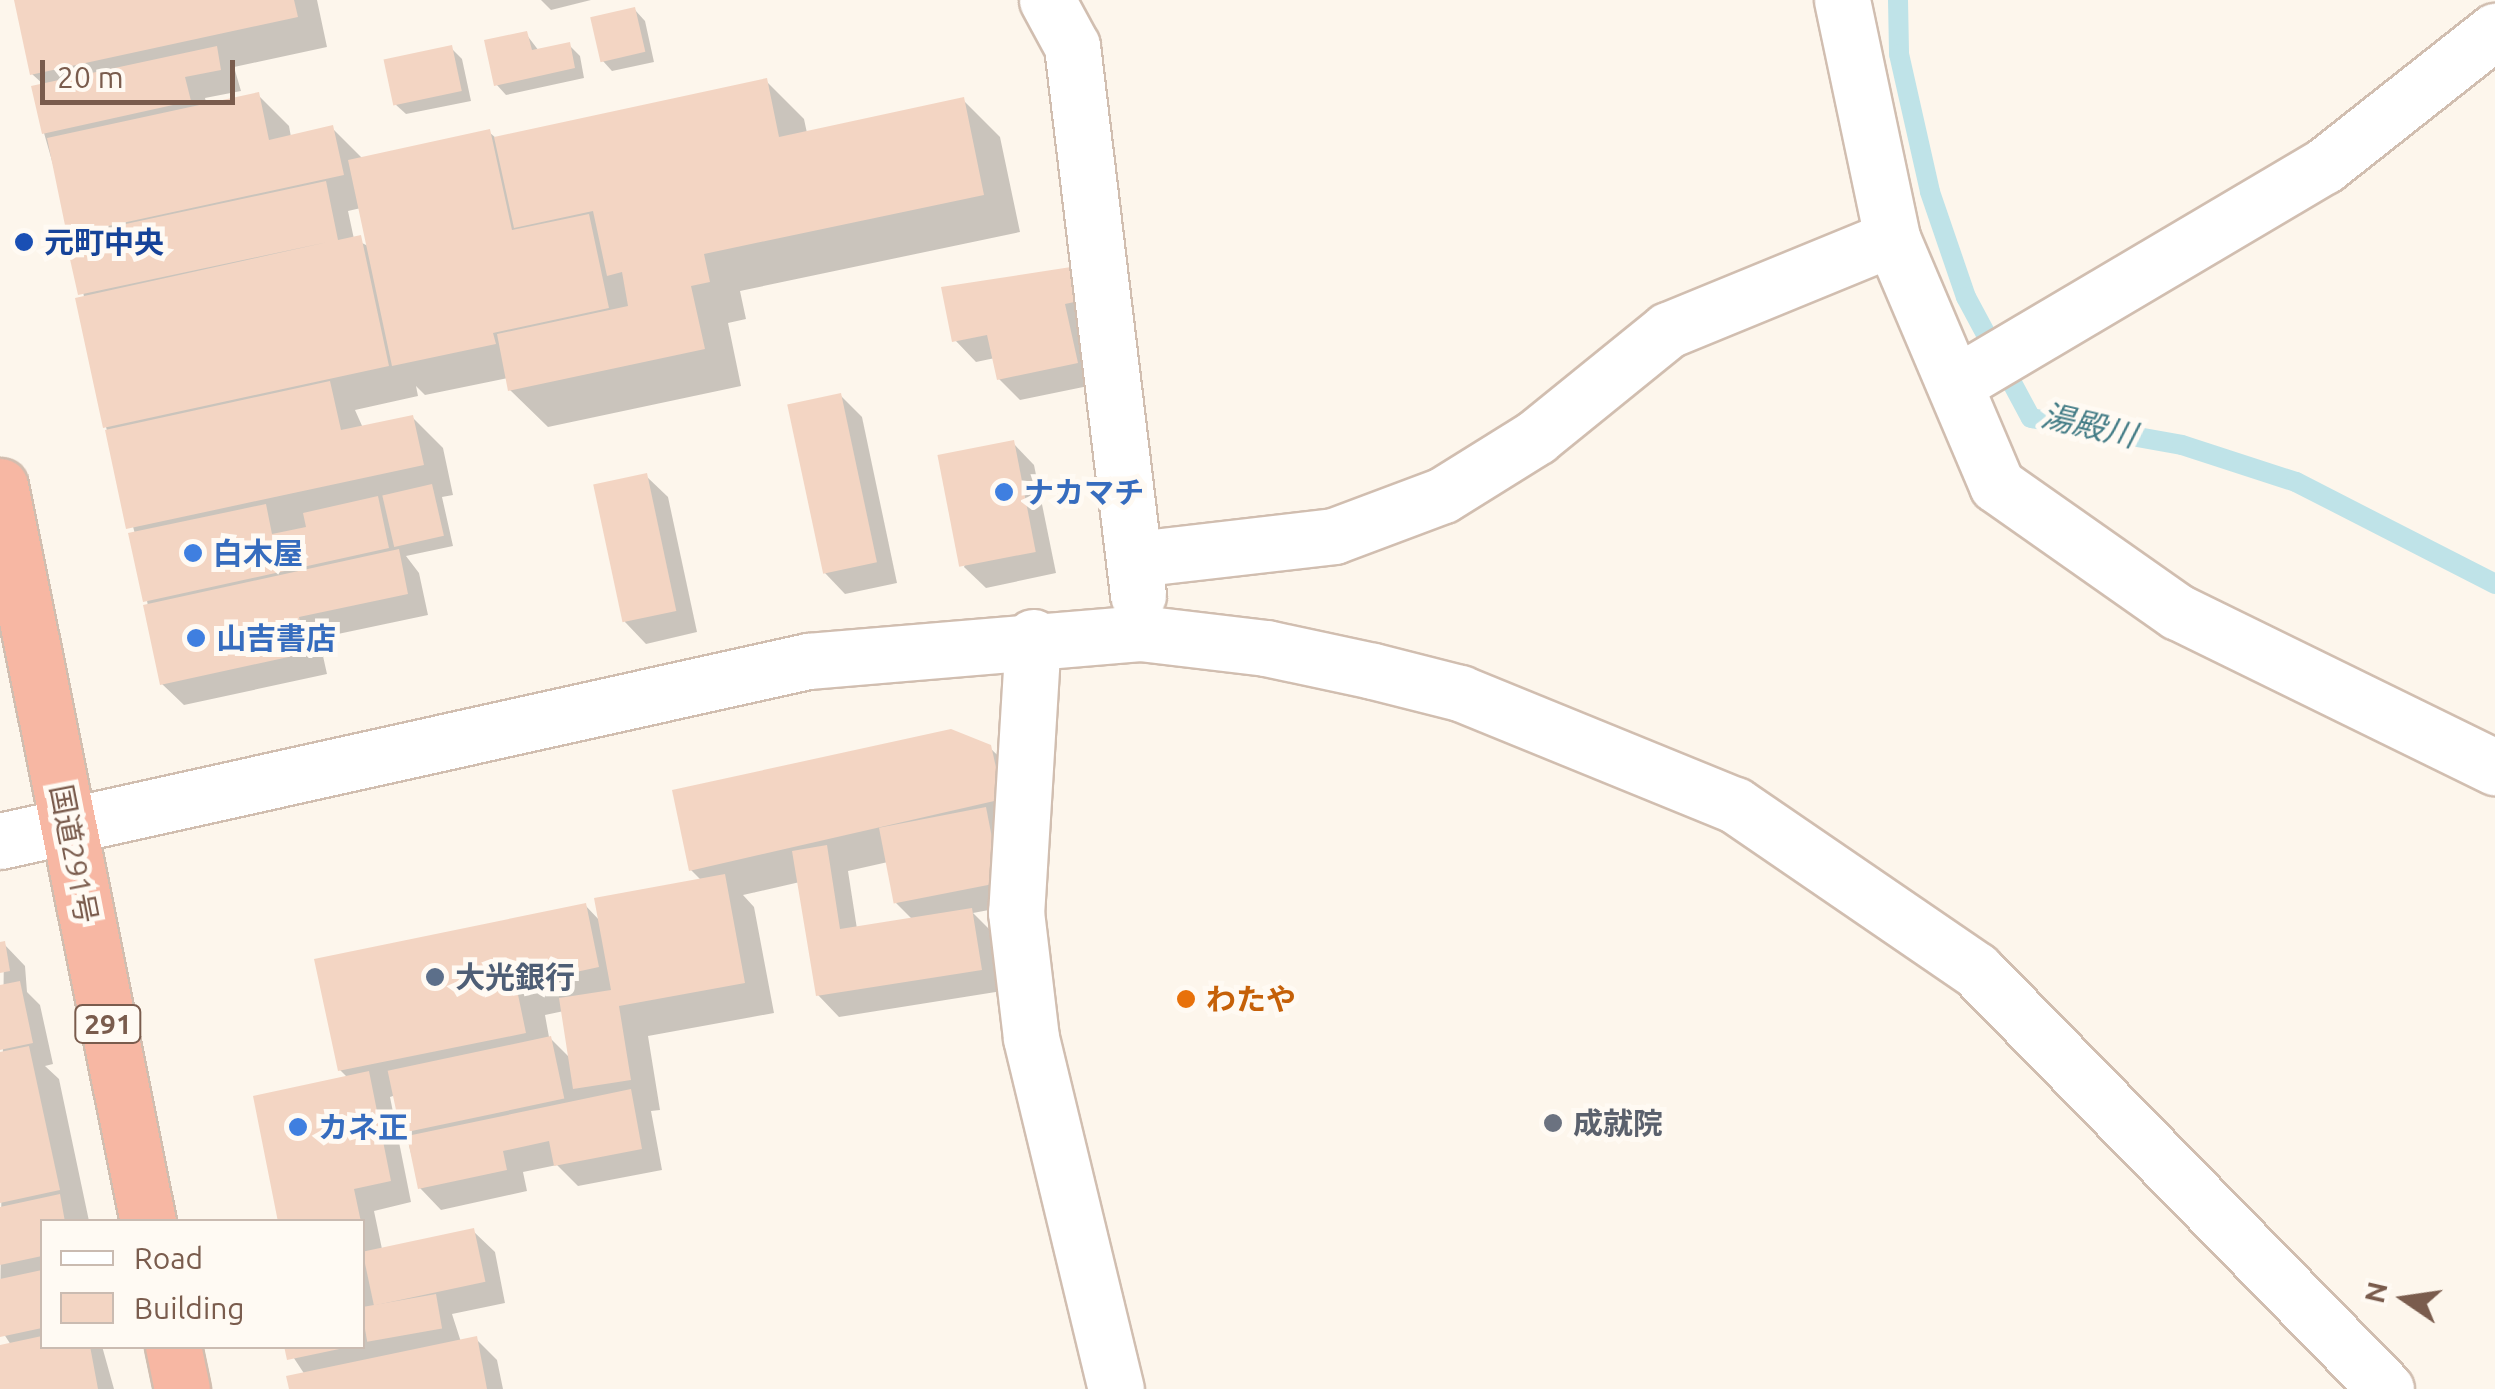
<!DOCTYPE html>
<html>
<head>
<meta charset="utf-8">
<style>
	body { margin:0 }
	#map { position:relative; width:2495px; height:1389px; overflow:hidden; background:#fdf6ec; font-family:Ubuntu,"Noto Sans JP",sans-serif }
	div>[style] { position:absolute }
	.shadow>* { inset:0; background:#0003 }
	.stream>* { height:20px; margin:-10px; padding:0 10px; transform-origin:10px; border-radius:10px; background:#bfe3e8 }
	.building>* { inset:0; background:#f3d5c3; transform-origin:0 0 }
	.roads { filter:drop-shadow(2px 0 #d1beb0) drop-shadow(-2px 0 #d1beb0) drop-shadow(0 2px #d1beb0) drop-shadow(0 -2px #d1beb0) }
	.minor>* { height:55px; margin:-27.5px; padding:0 27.5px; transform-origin:27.5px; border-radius:27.5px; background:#fff }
	.highway>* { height:55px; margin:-27.5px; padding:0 27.5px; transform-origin:27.5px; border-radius:27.5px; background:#f7b7a3 }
	.dots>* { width:28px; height:28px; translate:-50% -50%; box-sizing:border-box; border:5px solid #fffaf3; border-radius:50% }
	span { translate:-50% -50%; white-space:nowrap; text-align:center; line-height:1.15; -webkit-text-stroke:10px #fffaf3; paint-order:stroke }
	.shield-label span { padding:2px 8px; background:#fffaf3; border:2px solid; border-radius:8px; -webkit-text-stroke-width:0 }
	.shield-label { font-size:28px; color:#7a5c4d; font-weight:700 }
	.transit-label { font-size:30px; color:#164399; font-weight:700 }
	.left { translate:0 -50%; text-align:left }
	.shop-label { font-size:30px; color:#366cbe; font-weight:700 }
	.street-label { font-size:30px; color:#7a5c4d }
	.service-label { font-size:30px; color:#4e5e75; font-weight:700 }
	.food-label { font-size:30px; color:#c56008; font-weight:700 }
	.worship-label { font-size:30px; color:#5b616d; font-weight:700 }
	.water-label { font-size:32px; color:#437c86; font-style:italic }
	.legend { position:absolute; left:40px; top:1219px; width:325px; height:130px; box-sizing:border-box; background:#fffaf3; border:2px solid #cabbb1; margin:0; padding:12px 18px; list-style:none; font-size:30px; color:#7a5c4d }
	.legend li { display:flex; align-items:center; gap:20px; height:50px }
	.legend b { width:50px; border:2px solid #cabbb1 }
	.north { position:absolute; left:2355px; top:1249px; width:100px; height:100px; -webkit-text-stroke:8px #fffaf3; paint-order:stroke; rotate:283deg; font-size:28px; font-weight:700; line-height:40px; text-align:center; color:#7a5c4d }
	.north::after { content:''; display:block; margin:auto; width:35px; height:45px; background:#7a5c4d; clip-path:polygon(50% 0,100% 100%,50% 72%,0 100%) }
	.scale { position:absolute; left:40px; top:60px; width:195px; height:45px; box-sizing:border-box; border:5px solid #7a5c4d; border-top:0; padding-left:12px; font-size:30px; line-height:35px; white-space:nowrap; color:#7a5c4d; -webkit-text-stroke:8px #fffaf3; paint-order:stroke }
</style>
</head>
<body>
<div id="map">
	<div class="shadow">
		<div style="clip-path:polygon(evenodd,17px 0,317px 0,327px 47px,234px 67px,241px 91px,205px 98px,207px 106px,258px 95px,289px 126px,291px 137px,332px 128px,363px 159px,489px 132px,497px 139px,766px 81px,804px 119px,807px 133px,963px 100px,1000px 137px,1020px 232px,740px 291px,746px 319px,728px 323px,741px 386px,548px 427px,510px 390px,508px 378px,425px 395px,416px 386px,418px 396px,355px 410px,363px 428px,412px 417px,443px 448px,453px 495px,442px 497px,453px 546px,406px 556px,419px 573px,428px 615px,319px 638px,327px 674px,184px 705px,162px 684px,135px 534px,106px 427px,74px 238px,44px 133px,44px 85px,32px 74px,17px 0,361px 208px,370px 247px,354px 239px,348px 211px,361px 208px)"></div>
		<div style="clip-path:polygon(541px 0,591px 0,551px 10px)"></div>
		<div style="clip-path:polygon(635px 10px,645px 21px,654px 62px,612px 71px,602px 60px)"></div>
		<div style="clip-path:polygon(526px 34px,539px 51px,569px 45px,580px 56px,584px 78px,506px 95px,496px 84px)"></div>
		<div style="clip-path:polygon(451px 48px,462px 59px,471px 101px,406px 114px,395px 104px)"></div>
		<div style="clip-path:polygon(1092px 291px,1098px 384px,1020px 400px,999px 379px,995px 358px,976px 362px,955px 340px)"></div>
		<div style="clip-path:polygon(840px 395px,862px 417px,897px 583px,845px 594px,824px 572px)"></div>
		<div style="clip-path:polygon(1013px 443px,1034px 465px,1056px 573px,986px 588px,964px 567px)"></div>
		<div style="clip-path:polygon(646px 476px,668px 497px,697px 632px,646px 644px,625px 622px)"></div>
		<div style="clip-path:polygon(evenodd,989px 747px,1021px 778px,1021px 904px,973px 913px,992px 932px,1002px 991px,839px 1017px,818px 995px,800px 882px,743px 895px,754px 907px,774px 1013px,648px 1036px,660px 1110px,651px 1111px,662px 1170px,578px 1186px,557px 1165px,523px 1172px,527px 1191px,441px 1210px,420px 1188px,396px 1095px,390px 1097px,411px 1202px,374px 1211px,382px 1249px,473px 1231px,495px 1252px,505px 1303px,452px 1314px,461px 1342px,476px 1339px,497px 1360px,503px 1389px,291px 1389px,305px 1375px,286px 1346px,362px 1346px,362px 1222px,281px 1222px,348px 1078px,340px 1070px,585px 905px,601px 922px,702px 881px,691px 870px,989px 747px,888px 862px,896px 903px,913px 920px,857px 929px,848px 871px,888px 862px,989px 747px,564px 1011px,571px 1059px,549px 1037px,545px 1015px,564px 1011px)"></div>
		<div style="clip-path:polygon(4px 944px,25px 966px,27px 992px,40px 1005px,53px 1064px,45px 1066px,59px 1079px,89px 1221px,42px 1222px,42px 1346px,102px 1346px,114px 1389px,0 1389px,0 1347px,11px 1345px,0 1328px)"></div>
	</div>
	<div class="stream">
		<div style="left:1898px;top:0;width:54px;rotate:88.9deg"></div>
		<div style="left:1899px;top:54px;width:141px;rotate:77.3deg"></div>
		<div style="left:1930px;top:192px;width:111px;rotate:71.1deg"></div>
		<div style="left:1966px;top:297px;width:137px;rotate:61.8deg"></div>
		<div style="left:2031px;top:418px;width:153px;rotate:10.1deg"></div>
		<div style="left:2182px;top:445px;width:120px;rotate:18deg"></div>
		<div style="left:2296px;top:482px;width:224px;rotate:27.1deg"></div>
	</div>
	<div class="building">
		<div style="clip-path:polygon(14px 0,294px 0,298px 17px,30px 75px)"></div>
		<div style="left:635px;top:7px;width:46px;height:46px;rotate:77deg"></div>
		<div style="clip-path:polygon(527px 31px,532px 50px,570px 42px,575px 68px,494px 86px,484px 40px)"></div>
		<div style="left:452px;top:45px;width:47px;height:70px;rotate:78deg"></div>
		<div style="clip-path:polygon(217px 46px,221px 70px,185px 77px,191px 101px,42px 134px,31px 86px)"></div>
		<div style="clip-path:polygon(767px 78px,779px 137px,964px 97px,984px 195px,704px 254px,710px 282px,691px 286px,705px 349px,508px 391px,497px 334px,628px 306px,622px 272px,607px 276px,593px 211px,514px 228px,494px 137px)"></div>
		<div style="clip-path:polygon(259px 92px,269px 140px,333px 125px,344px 175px,67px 235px,47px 138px)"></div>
		<div style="clip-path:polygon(490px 129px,512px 230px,589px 214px,609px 308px,493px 333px,496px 344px,392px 366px,348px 160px)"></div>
		<div style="clip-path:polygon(326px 181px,338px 240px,361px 235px,389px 366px,103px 428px,75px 298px,328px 242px,78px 295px,65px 237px)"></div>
		<div style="clip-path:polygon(1071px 267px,1079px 301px,1065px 304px,1078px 363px,997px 380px,987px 335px,952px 342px,941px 287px)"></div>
		<div style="clip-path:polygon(330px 381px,341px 430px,413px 415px,424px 465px,126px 529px,105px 430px)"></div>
		<div style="left:841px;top:393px;width:173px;height:55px;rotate:78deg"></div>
		<div style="left:1014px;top:440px;width:114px;height:78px;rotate:79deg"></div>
		<div style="left:647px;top:473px;width:141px;height:55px;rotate:78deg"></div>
		<div style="left:432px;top:484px;width:53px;height:51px;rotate:77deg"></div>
		<div style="clip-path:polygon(378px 496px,389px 548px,143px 602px,128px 533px,266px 504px,272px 534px,306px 527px,303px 513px)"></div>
		<div style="clip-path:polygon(399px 549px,408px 594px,299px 617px,307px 653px,160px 685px,143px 605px)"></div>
		<div style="clip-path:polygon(951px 729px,991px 745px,1003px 799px,689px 871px,672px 790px)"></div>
		<div style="left:986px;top:807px;width:77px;height:109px;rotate:79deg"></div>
		<div style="clip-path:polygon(827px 845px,840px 929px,972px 908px,982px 970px,816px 996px,792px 851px)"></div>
		<div style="clip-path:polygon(725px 874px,745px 983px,619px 1006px,631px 1080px,573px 1089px,559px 998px,611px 990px,594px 898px)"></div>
		<div style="clip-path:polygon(586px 903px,599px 967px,516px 985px,526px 1033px,338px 1071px,314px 959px)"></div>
		<div style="clip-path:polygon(5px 941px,10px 971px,0 973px,0 942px)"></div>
		<div style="clip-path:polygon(20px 981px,33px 1043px,0 1050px,0 985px)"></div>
		<div style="left:551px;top:1036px;width:64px;height:167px;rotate:78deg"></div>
		<div style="clip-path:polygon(29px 1046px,60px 1190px,0 1203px,0 1052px)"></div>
		<div style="clip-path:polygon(369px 1071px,391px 1181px,354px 1189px,361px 1222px,278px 1222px,253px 1096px)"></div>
		<div style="clip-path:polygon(631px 1089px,642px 1149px,554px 1166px,549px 1141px,503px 1151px,507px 1170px,418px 1189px,407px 1136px)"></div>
		<div style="clip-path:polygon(60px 1194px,65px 1222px,42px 1222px,42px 1256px,0 1265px,0 1207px)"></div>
		<div style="left:474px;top:1228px;width:55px;height:114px;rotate:78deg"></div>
		<div style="clip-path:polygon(42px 1270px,42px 1328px,0 1337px,0 1279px)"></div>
		<div style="left:436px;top:1294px;width:35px;height:76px;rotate:80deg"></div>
		<div style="clip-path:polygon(42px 1336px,42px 1346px,90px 1346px,98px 1389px,0 1389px,0 1345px)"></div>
		<div style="clip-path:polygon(477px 1336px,487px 1389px,289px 1389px,286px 1376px)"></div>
		<div style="clip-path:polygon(284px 1346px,344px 1346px,344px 1348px,287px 1360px)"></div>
	</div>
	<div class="roads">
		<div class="minor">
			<div style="left:1047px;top:0;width:52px;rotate:61.5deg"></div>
			<div style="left:1072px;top:46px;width:553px;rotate:83.14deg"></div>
			<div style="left:1842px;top:0;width:243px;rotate:78.1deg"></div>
			<div style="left:1892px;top:238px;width:268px;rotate:67deg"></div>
			<div style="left:1997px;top:485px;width:221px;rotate:35.1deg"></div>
			<div style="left:2178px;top:612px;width:353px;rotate:26.1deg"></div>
			<div style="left:1955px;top:384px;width:429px;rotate:-30.6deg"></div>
			<div style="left:2324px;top:166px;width:218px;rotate:-38.3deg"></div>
			<div style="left:1136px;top:559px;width:199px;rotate:-6.6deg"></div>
			<div style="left:1334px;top:536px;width:116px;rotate:-20.6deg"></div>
			<div style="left:1443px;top:495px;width:110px;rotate:-31.9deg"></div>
			<div style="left:1536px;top:437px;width:170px;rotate:-39deg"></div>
			<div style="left:1668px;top:330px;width:242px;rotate:-22.3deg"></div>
			<div style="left:1033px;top:637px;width:276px;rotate:93.5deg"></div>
			<div style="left:1016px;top:912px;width:127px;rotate:83.2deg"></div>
			<div style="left:1031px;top:1038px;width:361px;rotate:76.4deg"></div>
			<div style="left:0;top:841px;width:828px;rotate:-12.56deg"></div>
			<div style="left:808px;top:661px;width:333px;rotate:-4.8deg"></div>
			<div style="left:1140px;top:633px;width:127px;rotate:6.8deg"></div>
			<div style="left:1266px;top:648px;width:109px;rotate:12.1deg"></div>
			<div style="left:1373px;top:671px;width:90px;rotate:14.2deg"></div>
			<div style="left:1460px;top:693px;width:297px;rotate:22.2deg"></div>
			<div style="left:1735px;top:805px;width:292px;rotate:34.4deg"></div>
			<div style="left:1976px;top:970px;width:586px;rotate:45.62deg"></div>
		</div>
		<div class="highway">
			<div style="left:0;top:486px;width:751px;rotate:78.63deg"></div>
			<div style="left:173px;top:1346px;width:44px;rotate:78.2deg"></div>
		</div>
	</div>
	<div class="dots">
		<div style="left:24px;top:242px;background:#1a4fb4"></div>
		<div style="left:1004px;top:492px;background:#3f7fe0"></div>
		<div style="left:193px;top:553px;background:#3f7fe0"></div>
		<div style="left:196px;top:638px;background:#3f7fe0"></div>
		<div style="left:435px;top:977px;background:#5c6f8a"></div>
		<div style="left:1186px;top:999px;background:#e8710a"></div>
		<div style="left:1553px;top:1123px;background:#6b7280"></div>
		<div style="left:298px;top:1127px;background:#3f7fe0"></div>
	</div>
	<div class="shield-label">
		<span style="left:108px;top:1024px">291</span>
	</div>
	<div class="transit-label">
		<span class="left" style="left:44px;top:242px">元町中央</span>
	</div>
	<div class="shop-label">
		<span class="left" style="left:1024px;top:492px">ナカマチ</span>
		<span class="left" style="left:213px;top:553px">白木屋</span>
		<span class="left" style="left:216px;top:638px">山吉書店</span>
		<span class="left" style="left:318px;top:1127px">カネ正</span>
	</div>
	<div class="street-label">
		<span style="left:74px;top:854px;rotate:79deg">国道291号</span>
	</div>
	<div class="service-label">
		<span class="left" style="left:455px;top:977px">大光銀行</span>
	</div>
	<div class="food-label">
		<span class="left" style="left:1206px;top:999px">わたや</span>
	</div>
	<div class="worship-label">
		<span class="left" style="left:1573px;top:1123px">成就院</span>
	</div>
	<div class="water-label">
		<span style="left:2089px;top:425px;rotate:13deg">湯殿川</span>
	</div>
	<ul class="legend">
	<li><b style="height:12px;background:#fff"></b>Road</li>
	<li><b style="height:28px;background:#f3d5c3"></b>Building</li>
	</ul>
	<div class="north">N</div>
	<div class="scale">20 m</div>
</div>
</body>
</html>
